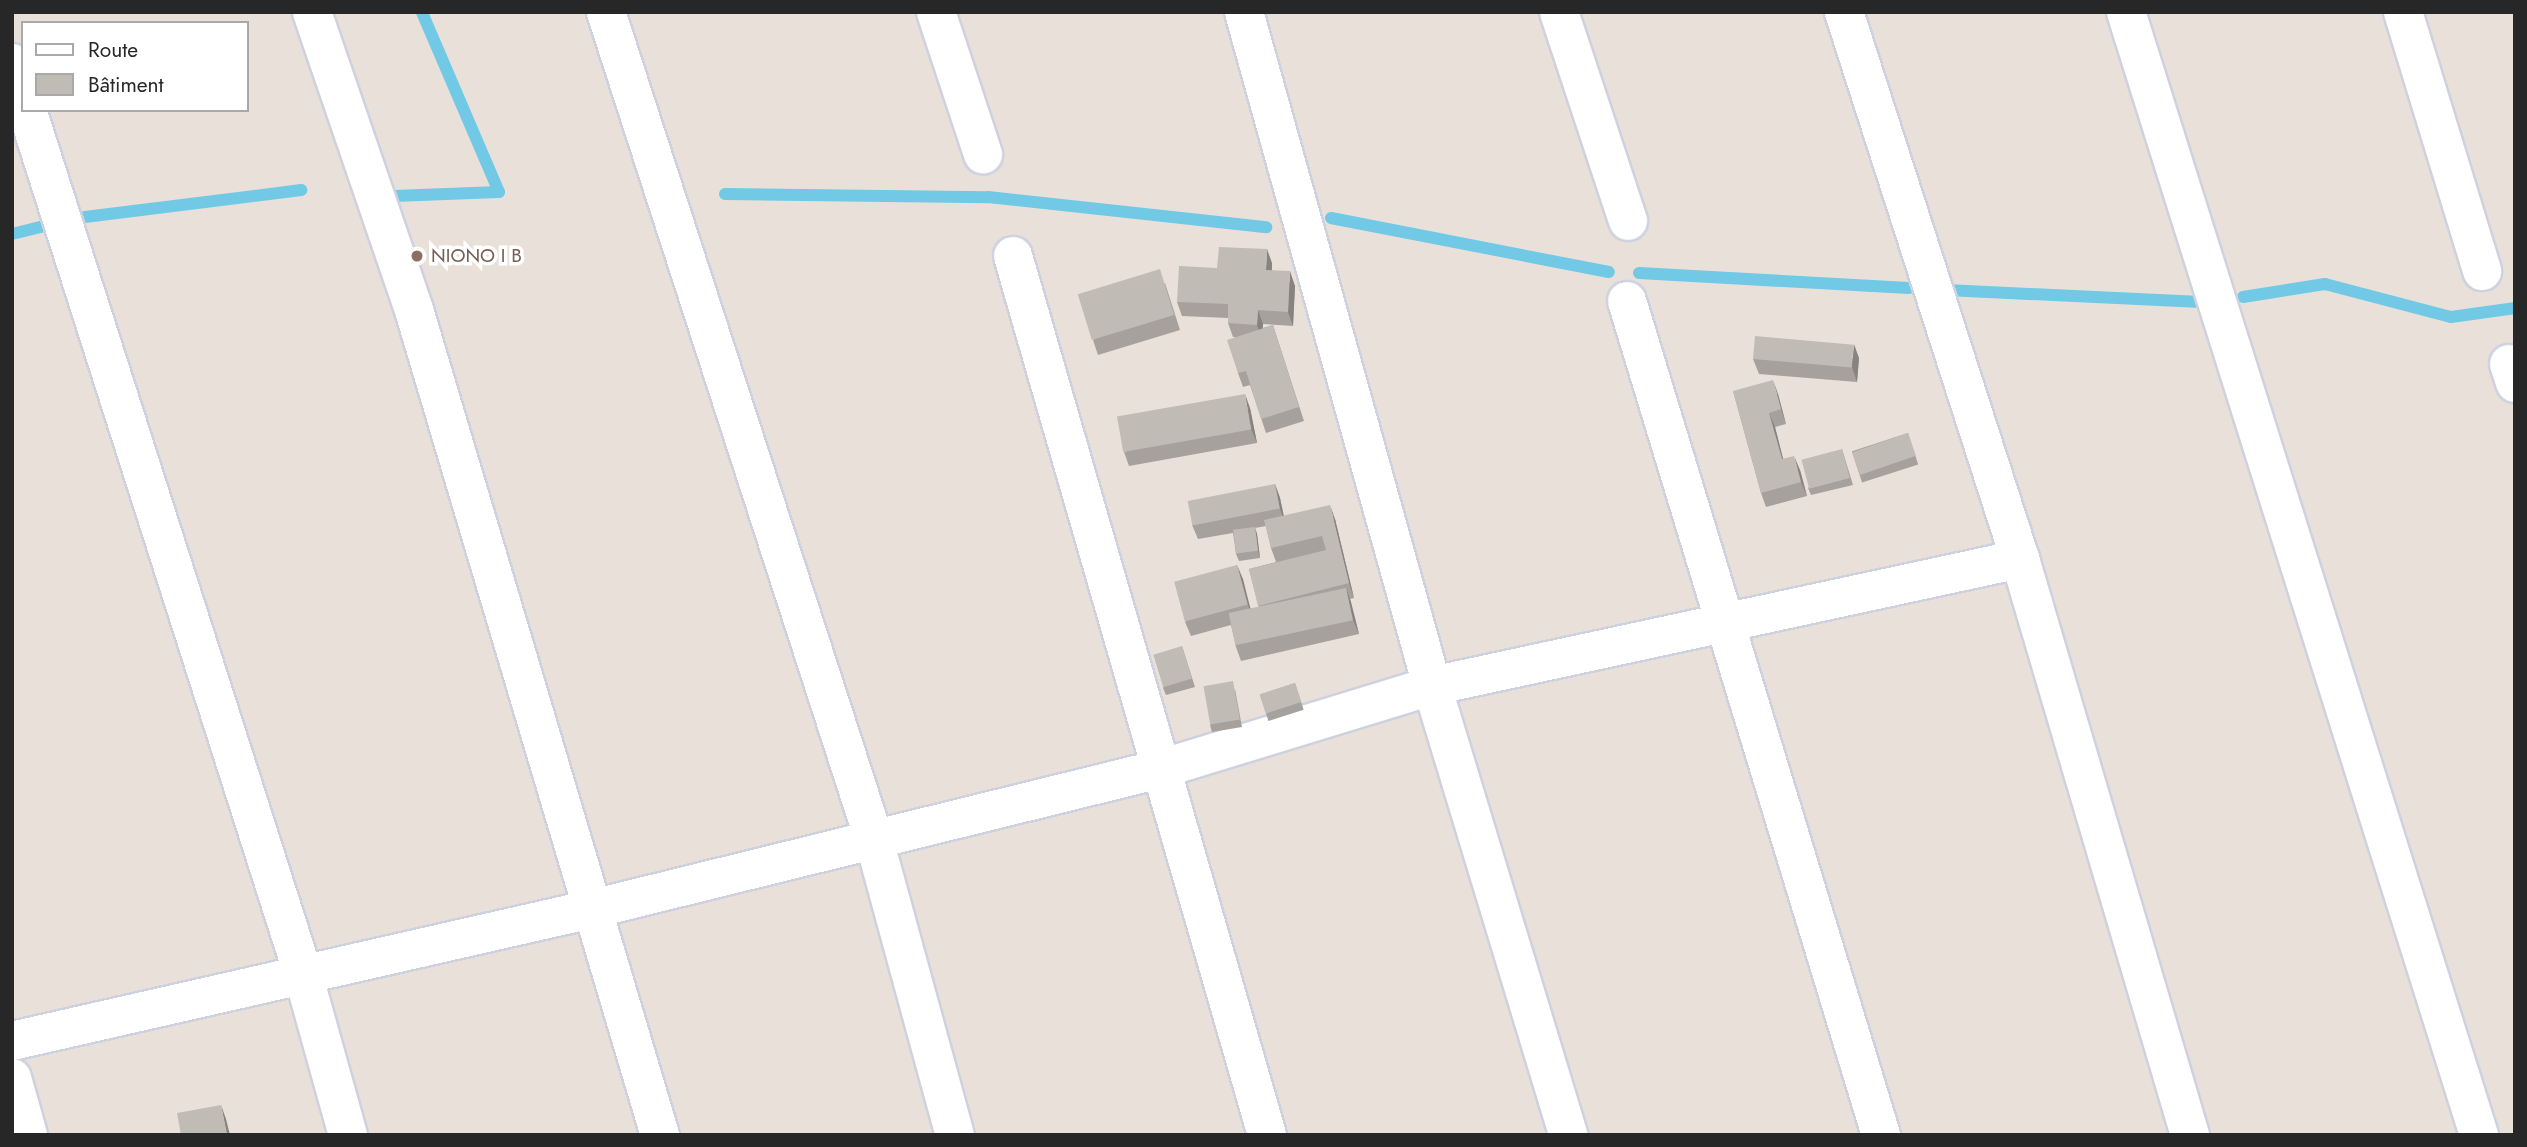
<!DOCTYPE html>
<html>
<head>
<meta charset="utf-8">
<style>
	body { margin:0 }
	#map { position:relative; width:2527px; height:1147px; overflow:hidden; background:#e9e1d9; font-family:Jost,sans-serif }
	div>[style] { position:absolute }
	.stream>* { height:12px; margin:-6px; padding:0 6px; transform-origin:6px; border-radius:6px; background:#71c9e6 }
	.roads { filter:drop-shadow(2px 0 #ced2df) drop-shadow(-2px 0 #ced2df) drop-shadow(0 2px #ced2df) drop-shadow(0 -2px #ced2df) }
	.minor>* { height:38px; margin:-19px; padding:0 19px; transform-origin:19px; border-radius:19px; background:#fff }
	.wall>* { inset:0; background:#a6a19d; transform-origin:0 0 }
	.shaded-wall>* { inset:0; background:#87837f }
	.building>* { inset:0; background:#c1bbb6; transform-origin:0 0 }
	.dots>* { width:19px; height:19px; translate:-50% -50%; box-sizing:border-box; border:4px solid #fff; border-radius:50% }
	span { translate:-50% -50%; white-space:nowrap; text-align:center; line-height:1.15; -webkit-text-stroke:7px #fff; paint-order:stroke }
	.education-label { font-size:19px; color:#785e54 }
	.left { translate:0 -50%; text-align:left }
	.frame { position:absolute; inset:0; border:14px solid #272727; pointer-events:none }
	.legend { position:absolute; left:21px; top:21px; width:228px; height:91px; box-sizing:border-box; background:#fff; border:2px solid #a9a9a9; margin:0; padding:9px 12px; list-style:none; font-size:21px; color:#272727 }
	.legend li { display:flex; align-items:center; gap:14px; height:35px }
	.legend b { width:35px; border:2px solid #a9a9a9 }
</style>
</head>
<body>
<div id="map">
	<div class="stream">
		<div style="left:725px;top:194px;width:263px;rotate:0.7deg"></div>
		<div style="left:988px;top:197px;width:280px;rotate:6.2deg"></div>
		<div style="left:394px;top:196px;width:105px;rotate:-2.2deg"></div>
		<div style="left:499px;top:192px;width:196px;rotate:-113.2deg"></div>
		<div style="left:85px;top:217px;width:218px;rotate:-7.1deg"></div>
		<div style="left:1331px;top:218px;width:283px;rotate:11deg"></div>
		<div style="left:12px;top:234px;width:38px;rotate:-14deg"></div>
		<div style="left:1639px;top:273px;width:270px;rotate:3.2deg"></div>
		<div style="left:1946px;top:290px;width:255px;rotate:2.7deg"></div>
		<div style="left:2243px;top:297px;width:83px;rotate:-9deg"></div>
		<div style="left:2325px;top:284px;width:130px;rotate:14.7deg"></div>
		<div style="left:2451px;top:317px;width:65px;rotate:-8deg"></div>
	</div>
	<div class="roads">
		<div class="minor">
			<div style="left:312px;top:12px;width:315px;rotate:71.1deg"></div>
			<div style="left:414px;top:310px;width:861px;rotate:73.4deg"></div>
			<div style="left:606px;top:12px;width:866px;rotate:72.05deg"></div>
			<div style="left:873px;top:836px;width:310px;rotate:74.7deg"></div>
			<div style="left:936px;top:12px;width:150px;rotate:71.7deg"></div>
			<div style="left:1244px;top:12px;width:700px;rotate:74.41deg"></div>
			<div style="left:1432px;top:686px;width:469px;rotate:73.1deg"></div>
			<div style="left:1559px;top:12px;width:220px;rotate:71.7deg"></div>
			<div style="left:1844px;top:12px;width:575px;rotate:72.16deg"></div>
			<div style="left:2020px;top:559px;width:601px;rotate:73.56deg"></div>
			<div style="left:2126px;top:12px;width:1177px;rotate:72.55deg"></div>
			<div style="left:2403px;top:12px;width:271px;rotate:73deg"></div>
			<div style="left:12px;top:63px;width:35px;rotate:72deg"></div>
			<div style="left:27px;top:110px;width:907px;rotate:72.28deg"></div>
			<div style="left:303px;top:974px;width:167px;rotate:74.4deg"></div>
			<div style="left:1013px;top:256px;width:915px;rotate:73.88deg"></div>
			<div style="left:1627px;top:301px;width:872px;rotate:73.06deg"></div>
			<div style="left:2509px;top:364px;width:20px;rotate:72deg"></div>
			<div style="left:12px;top:1041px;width:599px;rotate:-12.83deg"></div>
			<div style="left:596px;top:908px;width:581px;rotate:-13.84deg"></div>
			<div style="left:1160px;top:769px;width:284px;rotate:-17deg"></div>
			<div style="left:1432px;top:686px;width:602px;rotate:-12.19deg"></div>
			<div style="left:12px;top:1078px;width:59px;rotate:74.3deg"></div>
		</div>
	</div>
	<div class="wall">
		<div style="clip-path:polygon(1272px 263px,1272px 270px,1295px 286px,1293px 326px,1263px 324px,1263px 328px,1273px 325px,1304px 421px,1266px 433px,1250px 385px,1243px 387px,1238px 373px,1235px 337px,1233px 337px,1228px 323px,1228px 318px,1182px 316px,1177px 302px)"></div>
		<div style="clip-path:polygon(1165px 283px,1180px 330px,1098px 355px,1093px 340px)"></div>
		<div style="clip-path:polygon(1859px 358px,1857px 382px,1759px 374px,1753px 359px)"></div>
		<div style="clip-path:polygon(1733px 391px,1778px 394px,1786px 424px,1775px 427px,1783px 459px,1800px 470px,1807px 496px,1766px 507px,1761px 493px)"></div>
		<div style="clip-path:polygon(1250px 408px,1257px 443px,1129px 466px,1124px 452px)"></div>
		<div style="left:1908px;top:433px;width:33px;height:59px;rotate:72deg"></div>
		<div style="clip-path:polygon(1842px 449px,1853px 485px,1811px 495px,1808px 488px)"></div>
		<div style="clip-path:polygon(1275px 484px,1280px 498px,1284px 516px,1335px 519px,1354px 598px,1350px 599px,1359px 634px,1241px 661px,1236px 647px,1231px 625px,1191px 636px,1185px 622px,1237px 565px,1251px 610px,1259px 608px,1249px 569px,1276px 562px,1271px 548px,1266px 526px,1255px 528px,1257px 534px,1260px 558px,1239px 561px,1236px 554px,1233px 533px,1198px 539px,1192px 525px)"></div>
		<div style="clip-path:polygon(1182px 646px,1195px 687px,1166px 695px,1163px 688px)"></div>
		<div style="left:1295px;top:683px;width:28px;height:37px;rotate:72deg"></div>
		<div style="clip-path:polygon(1235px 689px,1242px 727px,1212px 732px,1210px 725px)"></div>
	</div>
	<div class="shaded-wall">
		<div style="clip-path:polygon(1267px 249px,1272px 263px,1271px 284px,1266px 270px)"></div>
		<div style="clip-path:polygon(1290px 271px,1295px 286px,1293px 326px,1288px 312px)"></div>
		<div style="clip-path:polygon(1258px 310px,1263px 324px,1262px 339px,1257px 325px)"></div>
		<div style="clip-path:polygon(1854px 344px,1859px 358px,1857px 382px,1852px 367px)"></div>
		<div style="clip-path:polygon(1773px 380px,1778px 394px,1786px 424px,1781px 409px)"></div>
		<div style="clip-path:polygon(1245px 394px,1250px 408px,1257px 443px,1251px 429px)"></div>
		<div style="clip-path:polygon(1769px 413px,1775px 427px,1787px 474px,1782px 459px)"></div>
		<div style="clip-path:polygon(1794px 456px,1800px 470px,1807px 496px,1801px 482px)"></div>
		<div style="clip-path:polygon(1275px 484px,1280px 498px,1285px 523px,1280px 509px)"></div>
		<div style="clip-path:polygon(1330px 505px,1335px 519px,1354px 598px,1349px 583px)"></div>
		<div style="clip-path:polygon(1255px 527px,1257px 534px,1260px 558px,1258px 551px)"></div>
		<div style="clip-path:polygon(1237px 565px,1243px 579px,1253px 619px,1248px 605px)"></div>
		<div style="clip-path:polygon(1346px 588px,1351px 602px,1359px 634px,1353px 620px)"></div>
		<div style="clip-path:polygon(221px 1105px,226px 1119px,230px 1135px,227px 1135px)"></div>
	</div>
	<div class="building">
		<div style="clip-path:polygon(1219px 247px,1267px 249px,1266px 270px,1290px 271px,1288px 312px,1258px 310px,1257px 325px,1228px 323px,1228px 304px,1177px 302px,1179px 266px,1217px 268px)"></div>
		<div style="left:1160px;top:269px;width:48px;height:86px;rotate:73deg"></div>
		<div style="clip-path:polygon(1273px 325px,1299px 407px,1261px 419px,1246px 371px,1238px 373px,1227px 340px)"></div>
		<div style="left:1755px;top:336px;width:99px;height:23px;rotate:5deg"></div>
		<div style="clip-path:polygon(1773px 380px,1781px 409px,1769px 413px,1782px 459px,1794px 456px,1801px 482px,1761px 493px,1733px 391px)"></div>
		<div style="left:1245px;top:394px;width:36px;height:130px;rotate:80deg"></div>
		<div style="left:1908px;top:433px;width:24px;height:59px;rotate:71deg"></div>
		<div style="left:1842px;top:449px;width:30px;height:42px;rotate:75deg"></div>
		<div style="left:1275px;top:484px;width:25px;height:89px;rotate:79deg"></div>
		<div style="clip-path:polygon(1330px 505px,1349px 583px,1258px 606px,1249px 569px,1326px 550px,1322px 536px,1271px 548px,1264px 520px)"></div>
		<div style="left:1255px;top:527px;width:24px;height:22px;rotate:83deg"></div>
		<div style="left:1237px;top:565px;width:41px;height:65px;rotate:75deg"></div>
		<div style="left:1346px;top:588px;width:33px;height:120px;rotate:78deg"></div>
		<div style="left:1182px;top:646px;width:34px;height:30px;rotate:73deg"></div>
		<div style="left:1233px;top:681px;width:39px;height:30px;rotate:80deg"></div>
		<div style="left:1295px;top:683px;width:20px;height:37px;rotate:72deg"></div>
		<div style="clip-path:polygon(221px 1105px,227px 1135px,181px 1135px,177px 1113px)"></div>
	</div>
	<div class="dots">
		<div style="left:417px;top:256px;background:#8d6e63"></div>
	</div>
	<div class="education-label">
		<span class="left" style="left:431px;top:256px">NIONO I B</span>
	</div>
	<div class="frame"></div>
	<ul class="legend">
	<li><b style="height:9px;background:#fff"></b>Route</li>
	<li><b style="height:19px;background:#c1bbb6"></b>Bâtiment</li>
	</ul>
</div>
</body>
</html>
